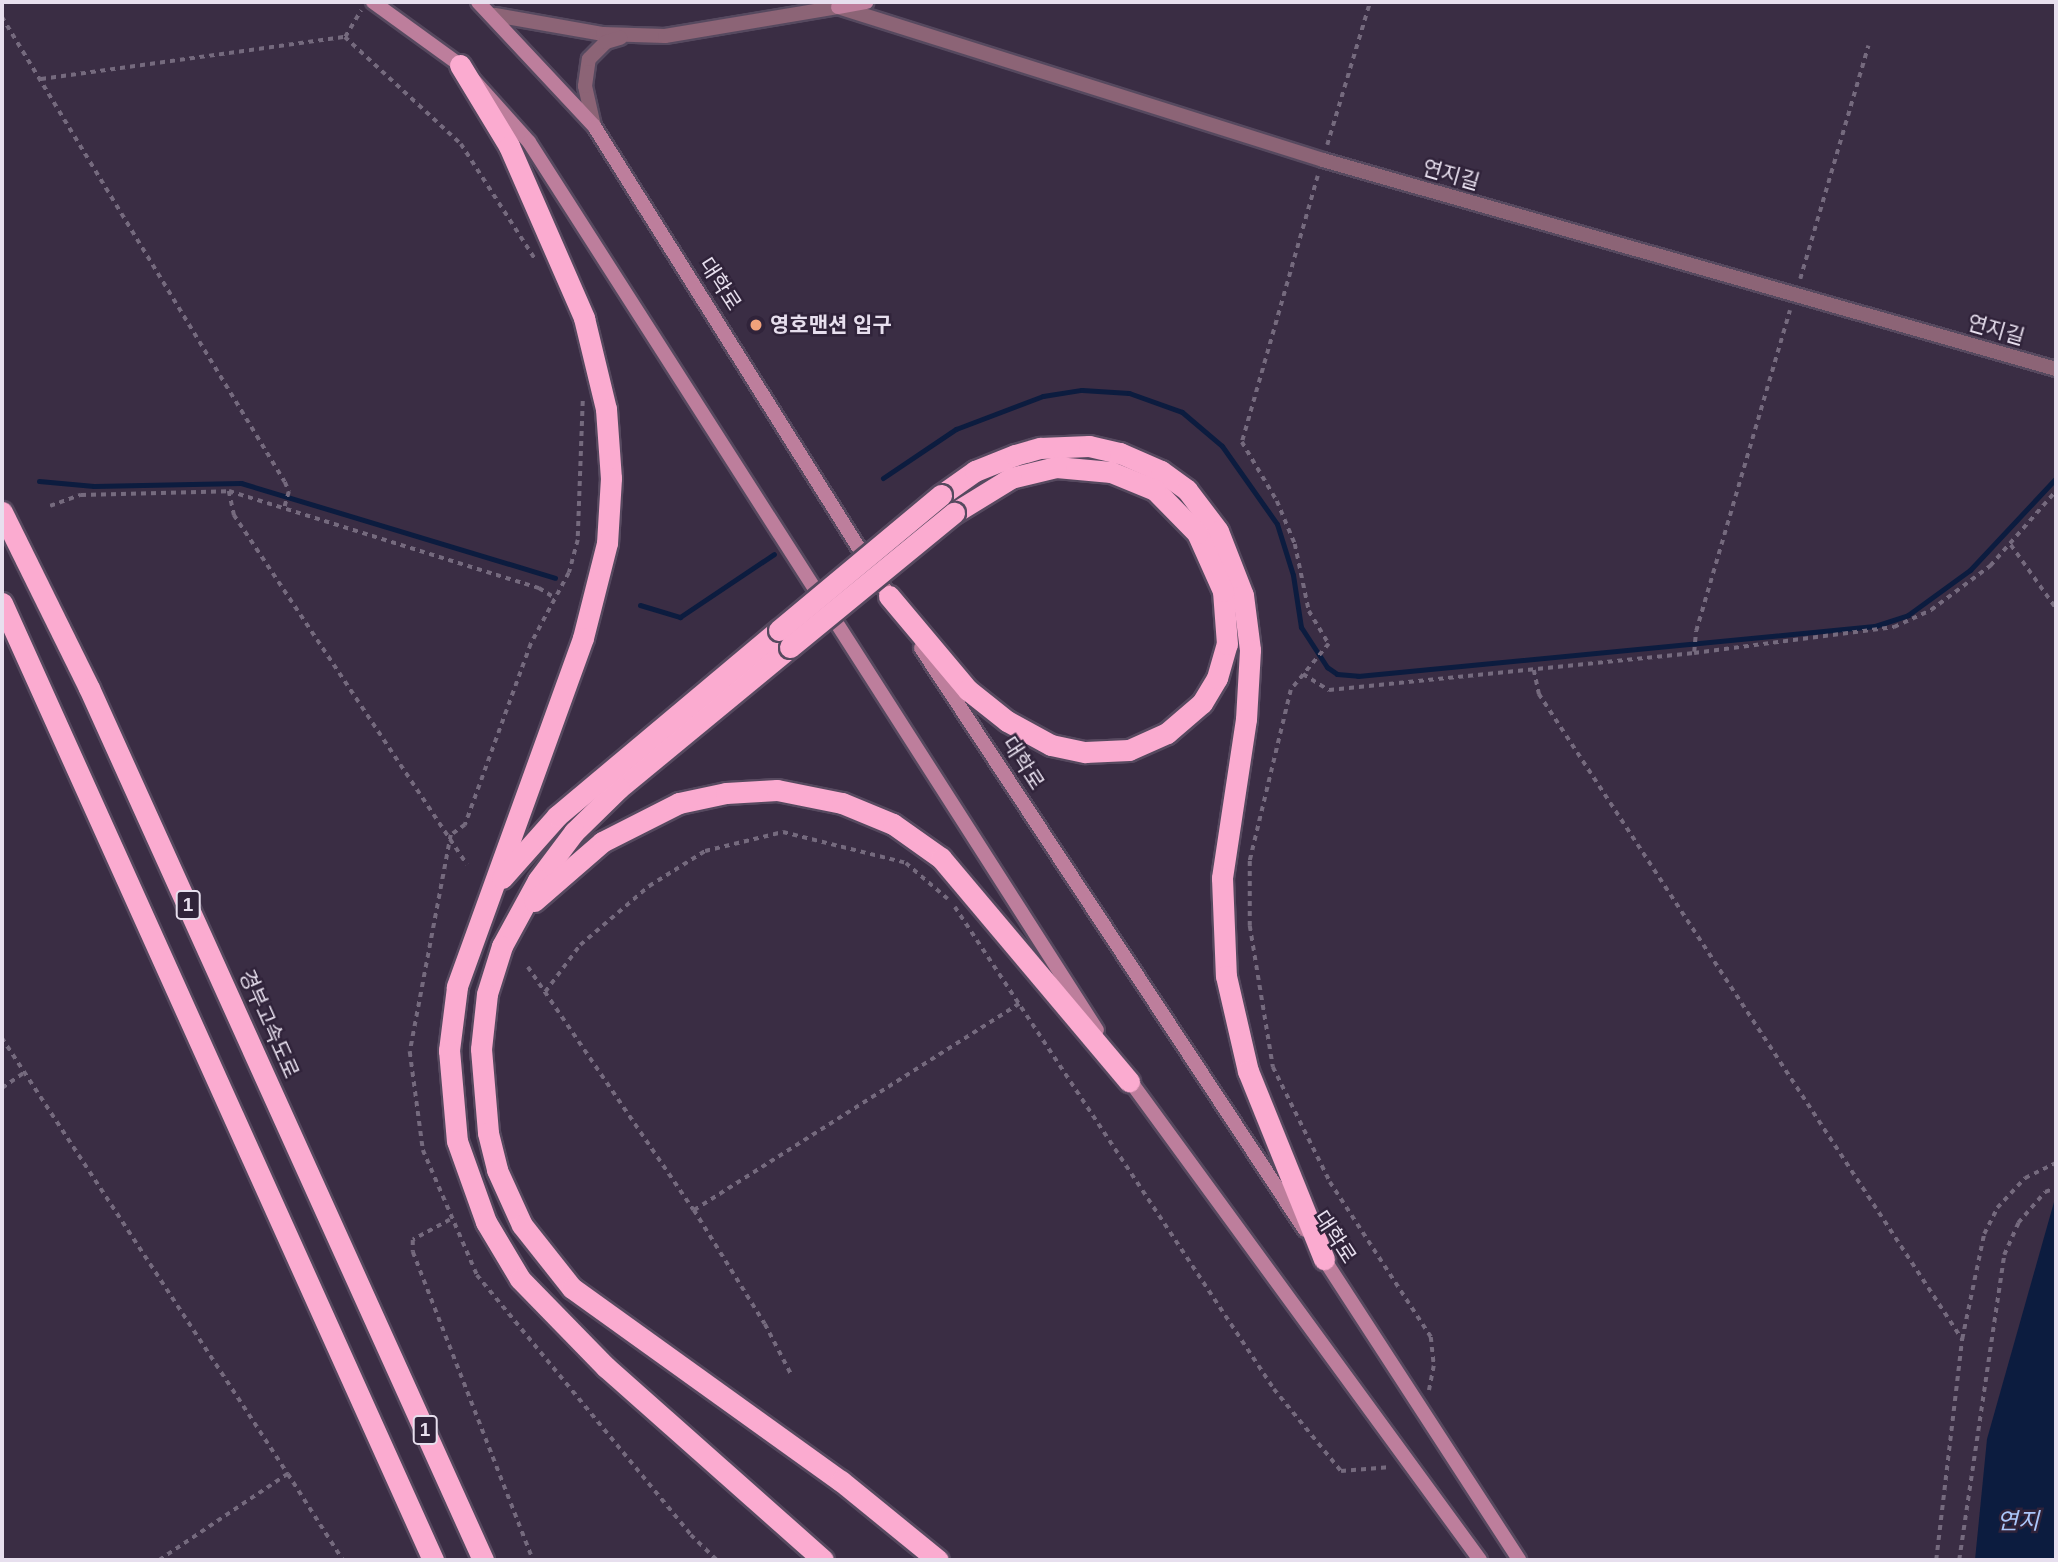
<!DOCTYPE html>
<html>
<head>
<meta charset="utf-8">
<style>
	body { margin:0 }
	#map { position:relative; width:2058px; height:1562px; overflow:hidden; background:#3a2d44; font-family:Helvetica,"Noto Sans KR",sans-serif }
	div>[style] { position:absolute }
	.water>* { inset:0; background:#0c1c3f }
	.stream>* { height:5px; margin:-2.5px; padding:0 2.5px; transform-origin:2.5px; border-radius:2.5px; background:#0c1c3f }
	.path>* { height:3.5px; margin-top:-1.75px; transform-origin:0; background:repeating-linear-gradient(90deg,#756a7e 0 5px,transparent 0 10px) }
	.roads { filter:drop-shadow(2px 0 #56495f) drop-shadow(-2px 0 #56495f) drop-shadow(0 2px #56495f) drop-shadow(0 -2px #56495f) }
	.minor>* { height:14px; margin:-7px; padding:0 7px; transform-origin:7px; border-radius:7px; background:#8c6476 }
	.tertiary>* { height:14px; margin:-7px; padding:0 7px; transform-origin:7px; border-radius:7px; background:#8c6476 }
	.secondary>* { height:14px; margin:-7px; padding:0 7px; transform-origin:7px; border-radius:7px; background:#bd7e9c }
	.motorway>* { height:21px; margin:-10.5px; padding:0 10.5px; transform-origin:10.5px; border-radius:10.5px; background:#fbabd0 }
	.bridges { filter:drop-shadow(2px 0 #56495f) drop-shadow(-2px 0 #56495f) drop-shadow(0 2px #56495f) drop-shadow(0 -2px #56495f) }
	.motorway-bridge>* { height:21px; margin:-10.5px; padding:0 10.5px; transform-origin:10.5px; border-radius:10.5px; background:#fbabd0 }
	.dots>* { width:19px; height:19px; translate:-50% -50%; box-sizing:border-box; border:4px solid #30233a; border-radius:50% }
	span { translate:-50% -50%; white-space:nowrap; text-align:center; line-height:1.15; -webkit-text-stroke:5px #30233a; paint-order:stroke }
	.shield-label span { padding:2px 5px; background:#30233a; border:2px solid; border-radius:5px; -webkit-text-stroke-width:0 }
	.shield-label { font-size:19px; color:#e7dfee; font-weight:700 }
	.street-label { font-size:21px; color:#e7dfee }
	.poi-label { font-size:21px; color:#e7dfee; font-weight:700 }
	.left { translate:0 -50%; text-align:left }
	.water-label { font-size:23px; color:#acc7fb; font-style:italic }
	.frame { position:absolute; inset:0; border:4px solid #e7dfee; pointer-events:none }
</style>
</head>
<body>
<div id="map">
	<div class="water">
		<div style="clip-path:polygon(2056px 1195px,2056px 1560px,1975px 1560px,1987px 1439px)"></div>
	</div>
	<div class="stream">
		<div style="left:883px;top:478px;width:88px;rotate:-33.9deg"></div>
		<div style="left:956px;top:429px;width:93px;rotate:-20.8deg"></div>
		<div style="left:1043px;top:396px;width:39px;rotate:-9deg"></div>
		<div style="left:1082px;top:390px;width:47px;rotate:3.7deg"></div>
		<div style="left:1129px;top:393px;width:56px;rotate:19.7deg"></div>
		<div style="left:1182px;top:412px;width:52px;rotate:40.4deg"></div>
		<div style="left:1222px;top:446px;width:95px;rotate:54.8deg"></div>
		<div style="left:1277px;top:524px;width:53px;rotate:72.6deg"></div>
		<div style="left:1293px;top:575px;width:53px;rotate:81.3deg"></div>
		<div style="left:1301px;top:627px;width:48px;rotate:57deg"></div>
		<div style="left:1327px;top:667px;width:12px;rotate:35deg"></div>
		<div style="left:1337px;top:674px;width:21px;rotate:5deg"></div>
		<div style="left:1358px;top:676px;width:519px;rotate:-5.52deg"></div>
		<div style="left:1875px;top:626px;width:35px;rotate:-18deg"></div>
		<div style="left:1908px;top:615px;width:77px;rotate:-36deg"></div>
		<div style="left:1970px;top:570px;width:126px;rotate:-46.9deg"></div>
		<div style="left:39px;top:481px;width:55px;rotate:5.2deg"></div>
		<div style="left:94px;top:486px;width:147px;rotate:-1.2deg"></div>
		<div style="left:241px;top:483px;width:328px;rotate:16.8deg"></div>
		<div style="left:640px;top:605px;width:42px;rotate:16.7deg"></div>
		<div style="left:680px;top:617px;width:113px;rotate:-33.8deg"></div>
	</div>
	<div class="path">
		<div style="left:2px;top:17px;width:544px;rotate:58.68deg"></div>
		<div style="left:285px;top:482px;width:11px;rotate:68deg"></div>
		<div style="left:289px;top:492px;width:18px;rotate:106deg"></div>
		<div style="left:345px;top:37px;width:158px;rotate:42.7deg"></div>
		<div style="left:461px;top:144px;width:137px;rotate:57.2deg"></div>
		<div style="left:41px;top:79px;width:307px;rotate:-7.9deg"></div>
		<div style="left:345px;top:37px;width:31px;rotate:-59deg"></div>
		<div style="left:1327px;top:145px;width:149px;rotate:-73.3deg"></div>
		<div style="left:1318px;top:176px;width:277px;rotate:105.9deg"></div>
		<div style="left:1242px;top:442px;width:69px;rotate:59.3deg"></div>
		<div style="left:1277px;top:501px;width:47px;rotate:67.3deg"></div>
		<div style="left:1295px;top:544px;width:68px;rotate:78.2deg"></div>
		<div style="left:1309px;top:611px;width:39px;rotate:59deg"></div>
		<div style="left:1329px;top:644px;width:60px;rotate:129.6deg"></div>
		<div style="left:1291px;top:690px;width:176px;rotate:103.5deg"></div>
		<div style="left:1250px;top:861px;width:65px;rotate:90deg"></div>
		<div style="left:1250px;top:926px;width:143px;rotate:80.7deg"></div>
		<div style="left:1273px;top:1067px;width:128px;rotate:63.6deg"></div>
		<div style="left:1330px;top:1182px;width:185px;rotate:56.9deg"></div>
		<div style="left:1431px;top:1337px;width:29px;rotate:84deg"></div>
		<div style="left:1434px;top:1366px;width:25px;rotate:101deg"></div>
		<div style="left:1800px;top:279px;width:243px;rotate:-73.7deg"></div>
		<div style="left:583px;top:401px;width:139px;rotate:92.1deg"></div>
		<div style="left:578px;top:540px;width:34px;rotate:105deg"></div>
		<div style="left:569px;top:573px;width:81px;rotate:118.2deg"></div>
		<div style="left:531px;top:644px;width:193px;rotate:110deg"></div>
		<div style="left:465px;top:825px;width:17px;rotate:144deg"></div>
		<div style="left:451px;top:835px;width:221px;rotate:100.7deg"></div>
		<div style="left:410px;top:1052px;width:99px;rotate:82.4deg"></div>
		<div style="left:423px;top:1150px;width:136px;rotate:66.6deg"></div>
		<div style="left:477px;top:1275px;width:337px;rotate:50.5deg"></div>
		<div style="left:691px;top:1535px;width:36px;rotate:44deg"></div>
		<div style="left:229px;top:491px;width:25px;rotate:78deg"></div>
		<div style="left:234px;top:515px;width:420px;rotate:56.3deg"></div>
		<div style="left:50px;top:506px;width:33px;rotate:-20deg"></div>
		<div style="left:81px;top:495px;width:148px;rotate:-1.5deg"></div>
		<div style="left:229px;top:491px;width:325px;rotate:17.4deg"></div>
		<div style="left:539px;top:588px;width:19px;rotate:32deg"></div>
		<div style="left:2011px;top:545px;width:77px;rotate:54.5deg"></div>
		<div style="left:1694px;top:652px;width:21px;rotate:-85deg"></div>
		<div style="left:1696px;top:631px;width:334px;rotate:-73.7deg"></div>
		<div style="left:1534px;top:670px;width:25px;rotate:78deg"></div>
		<div style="left:1539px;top:694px;width:771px;rotate:56.74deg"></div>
		<div style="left:1303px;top:674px;width:31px;rotate:32deg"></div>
		<div style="left:1329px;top:690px;width:367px;rotate:-5.8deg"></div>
		<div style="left:1694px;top:653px;width:202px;rotate:-7.4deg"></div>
		<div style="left:1894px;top:627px;width:41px;rotate:-24.7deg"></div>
		<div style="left:1931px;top:610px;width:74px;rotate:-36.7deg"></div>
		<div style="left:1990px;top:566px;width:100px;rotate:-48.7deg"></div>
		<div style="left:955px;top:907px;width:578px;rotate:56.5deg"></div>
		<div style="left:1274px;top:1389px;width:106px;rotate:50.7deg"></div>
		<div style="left:1341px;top:1471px;width:50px;rotate:-4.6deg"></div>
		<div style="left:528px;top:967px;width:294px;rotate:55.7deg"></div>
		<div style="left:694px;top:1210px;width:134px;rotate:58.1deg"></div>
		<div style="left:765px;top:1324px;width:56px;rotate:62.5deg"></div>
		<div style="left:545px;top:992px;width:59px;rotate:-53.3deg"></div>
		<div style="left:580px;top:945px;width:91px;rotate:-40.5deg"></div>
		<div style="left:649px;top:886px;width:66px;rotate:-32deg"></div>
		<div style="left:705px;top:851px;width:80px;rotate:-13.7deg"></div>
		<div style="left:783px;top:832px;width:127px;rotate:14.1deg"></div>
		<div style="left:906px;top:863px;width:55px;rotate:40.6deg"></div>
		<div style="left:2px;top:1038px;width:521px;rotate:56.74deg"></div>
		<div style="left:288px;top:1474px;width:154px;rotate:146.1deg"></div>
		<div style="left:2px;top:1088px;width:28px;rotate:-35deg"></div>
		<div style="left:694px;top:1210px;width:385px;rotate:-32.4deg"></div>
		<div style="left:450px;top:1220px;width:42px;rotate:151.6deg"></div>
		<div style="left:413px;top:1240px;width:12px;rotate:90deg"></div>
		<div style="left:413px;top:1252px;width:331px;rotate:68.7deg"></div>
		<div style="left:288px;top:1474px;width:102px;rotate:57.4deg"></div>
		<div style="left:1936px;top:1560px;width:223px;rotate:-83.3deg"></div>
		<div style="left:1962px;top:1339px;width:107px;rotate:-78.2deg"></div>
		<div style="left:1984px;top:1234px;width:29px;rotate:-63deg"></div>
		<div style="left:1997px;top:1208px;width:41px;rotate:-47deg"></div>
		<div style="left:2025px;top:1178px;width:34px;rotate:-26deg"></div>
		<div style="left:1959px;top:1560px;width:308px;rotate:-81.6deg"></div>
		<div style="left:2004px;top:1255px;width:35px;rotate:-66deg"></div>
		<div style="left:2018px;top:1223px;width:41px;rotate:-48.9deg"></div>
		<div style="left:2045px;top:1192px;width:12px;rotate:-20deg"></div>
	</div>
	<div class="roads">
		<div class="minor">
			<div style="left:495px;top:15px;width:110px;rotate:10deg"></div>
			<div style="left:603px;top:34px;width:62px;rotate:1.8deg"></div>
			<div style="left:665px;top:36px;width:175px;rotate:-9.5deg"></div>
			<div style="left:594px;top:126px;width:41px;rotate:-102.7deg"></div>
			<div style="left:585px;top:86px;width:27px;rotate:-82deg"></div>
			<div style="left:589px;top:59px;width:24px;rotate:-45deg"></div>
			<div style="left:606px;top:42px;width:15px;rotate:-16deg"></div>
		</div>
		<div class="tertiary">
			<div style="left:838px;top:7px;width:509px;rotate:17.51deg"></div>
			<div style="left:1323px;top:160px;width:762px;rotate:15.91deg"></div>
		</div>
		<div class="secondary">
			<div style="left:373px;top:2px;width:107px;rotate:35.9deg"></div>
			<div style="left:460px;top:65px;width:103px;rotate:48.1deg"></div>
			<div style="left:529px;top:142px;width:1054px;rotate:57.4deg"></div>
			<div style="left:478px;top:2px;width:170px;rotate:46.9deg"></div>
			<div style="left:594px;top:126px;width:564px;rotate:57.89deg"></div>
			<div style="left:838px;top:7px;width:29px;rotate:-10deg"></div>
			<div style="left:921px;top:648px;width:697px;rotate:56.58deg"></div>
			<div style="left:1125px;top:1074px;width:602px;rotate:53.85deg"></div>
			<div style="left:1320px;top:1253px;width:366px;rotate:57deg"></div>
		</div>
		<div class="motorway">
			<div style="left:460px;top:65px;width:95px;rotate:58.8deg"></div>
			<div style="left:509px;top:146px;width:188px;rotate:66.4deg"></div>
			<div style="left:584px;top:318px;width:94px;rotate:76.4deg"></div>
			<div style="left:606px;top:409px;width:69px;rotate:85.9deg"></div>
			<div style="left:611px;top:478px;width:65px;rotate:93.5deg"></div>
			<div style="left:607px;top:543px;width:98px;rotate:104.2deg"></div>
			<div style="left:583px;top:638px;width:371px;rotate:109.9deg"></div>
			<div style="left:457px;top:987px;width:64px;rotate:97.2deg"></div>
			<div style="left:449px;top:1050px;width:91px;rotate:85deg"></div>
			<div style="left:457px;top:1141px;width:86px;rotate:70.3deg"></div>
			<div style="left:486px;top:1222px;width:66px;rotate:59.2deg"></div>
			<div style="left:520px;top:1279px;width:123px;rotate:45.7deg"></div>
			<div style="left:606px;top:1367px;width:290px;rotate:41.6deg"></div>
			<div style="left:941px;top:495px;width:42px;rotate:-35.2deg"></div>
			<div style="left:975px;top:471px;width:43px;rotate:-21.8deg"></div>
			<div style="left:1015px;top:455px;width:26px;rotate:-16deg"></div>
			<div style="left:1040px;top:448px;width:49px;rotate:-2.3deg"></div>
			<div style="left:1089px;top:446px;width:32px;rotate:13deg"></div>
			<div style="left:1120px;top:453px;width:45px;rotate:23.7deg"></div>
			<div style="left:1161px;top:471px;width:32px;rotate:36deg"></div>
			<div style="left:1187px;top:490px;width:51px;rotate:52.9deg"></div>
			<div style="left:1218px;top:531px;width:69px;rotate:68.7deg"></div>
			<div style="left:1243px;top:595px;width:55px;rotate:82.7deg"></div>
			<div style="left:1250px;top:650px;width:69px;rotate:93.3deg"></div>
			<div style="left:1246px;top:719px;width:161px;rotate:98.6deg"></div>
			<div style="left:1222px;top:878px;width:98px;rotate:87.7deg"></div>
			<div style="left:1226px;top:976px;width:98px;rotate:77deg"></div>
			<div style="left:1248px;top:1071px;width:203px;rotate:68deg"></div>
			<div style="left:2px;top:512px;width:196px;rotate:63.7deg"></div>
			<div style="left:89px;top:688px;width:957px;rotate:65.68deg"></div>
			<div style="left:889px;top:596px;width:123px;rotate:50deg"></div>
			<div style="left:968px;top:690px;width:50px;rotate:38.5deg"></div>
			<div style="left:1007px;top:721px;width:50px;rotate:28.6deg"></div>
			<div style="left:1051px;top:745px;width:35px;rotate:12deg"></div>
			<div style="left:1085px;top:752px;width:44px;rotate:-2.6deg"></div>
			<div style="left:1129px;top:750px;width:42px;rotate:-24.1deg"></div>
			<div style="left:1167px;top:733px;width:46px;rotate:-40.6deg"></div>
			<div style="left:1202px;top:703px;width:29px;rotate:-59deg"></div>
			<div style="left:1217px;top:678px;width:35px;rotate:-74deg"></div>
			<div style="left:1227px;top:644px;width:53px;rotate:-94.3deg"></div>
			<div style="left:1223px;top:591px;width:64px;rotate:-114.1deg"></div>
			<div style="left:1197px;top:533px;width:60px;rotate:-134.3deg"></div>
			<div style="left:1155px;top:490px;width:48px;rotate:-157.8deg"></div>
			<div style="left:1111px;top:472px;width:55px;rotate:-174.8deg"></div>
			<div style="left:1056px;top:467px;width:46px;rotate:166.3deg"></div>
			<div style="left:1011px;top:478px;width:67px;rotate:148.4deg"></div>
			<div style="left:2px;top:603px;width:1050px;rotate:65.75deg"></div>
			<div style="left:790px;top:647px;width:222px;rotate:140.5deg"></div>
			<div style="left:619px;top:788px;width:63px;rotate:135.6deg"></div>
			<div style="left:574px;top:832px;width:60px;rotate:126.9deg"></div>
			<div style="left:538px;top:880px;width:75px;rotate:118.6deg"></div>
			<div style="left:502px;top:946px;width:50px;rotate:107.4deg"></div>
			<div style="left:487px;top:994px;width:55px;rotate:96.2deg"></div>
			<div style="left:481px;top:1049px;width:84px;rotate:85.2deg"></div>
			<div style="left:488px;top:1133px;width:38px;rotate:76deg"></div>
			<div style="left:497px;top:1170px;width:60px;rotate:65.6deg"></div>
			<div style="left:522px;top:1225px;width:80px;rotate:51.6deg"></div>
			<div style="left:572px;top:1288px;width:331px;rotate:35.7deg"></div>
			<div style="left:841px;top:1481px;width:125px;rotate:39.2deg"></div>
			<div style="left:502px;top:878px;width:83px;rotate:-48.4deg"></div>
			<div style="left:557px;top:816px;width:290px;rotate:-40deg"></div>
			<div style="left:534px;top:901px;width:90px;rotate:-40.9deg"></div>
			<div style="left:602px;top:842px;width:86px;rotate:-26.9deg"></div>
			<div style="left:679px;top:803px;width:48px;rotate:-12deg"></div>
			<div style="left:726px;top:793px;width:51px;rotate:-3.4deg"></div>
			<div style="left:777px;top:790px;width:66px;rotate:11.3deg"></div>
			<div style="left:842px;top:803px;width:55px;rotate:22.4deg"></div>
			<div style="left:893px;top:824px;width:59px;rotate:35.3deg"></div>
			<div style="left:941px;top:858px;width:292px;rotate:49.9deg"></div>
		</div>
	</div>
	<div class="bridges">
		<div class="motorway-bridge">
			<div style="left:779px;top:630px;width:211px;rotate:-39.8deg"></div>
			<div style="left:790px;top:647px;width:212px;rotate:-39.3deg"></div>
		</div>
	</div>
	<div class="dots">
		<div style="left:756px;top:325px;background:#f1a27b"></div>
	</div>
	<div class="shield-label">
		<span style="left:188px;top:905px">1</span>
		<span style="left:425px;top:1430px">1</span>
	</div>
	<div class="street-label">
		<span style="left:1451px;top:175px;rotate:16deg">연지길</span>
		<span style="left:720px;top:284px;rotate:57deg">대학로</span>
		<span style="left:1996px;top:330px;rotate:16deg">연지길</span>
		<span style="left:1023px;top:763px;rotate:57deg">대학로</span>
		<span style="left:269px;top:1024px;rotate:66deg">경부고속도로</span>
		<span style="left:1335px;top:1237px;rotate:57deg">대학로</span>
	</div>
	<div class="poi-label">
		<span class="left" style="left:770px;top:325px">영호맨션 입구</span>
	</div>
	<div class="water-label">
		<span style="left:2018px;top:1521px">연지</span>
	</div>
	<div class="frame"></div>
</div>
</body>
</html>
